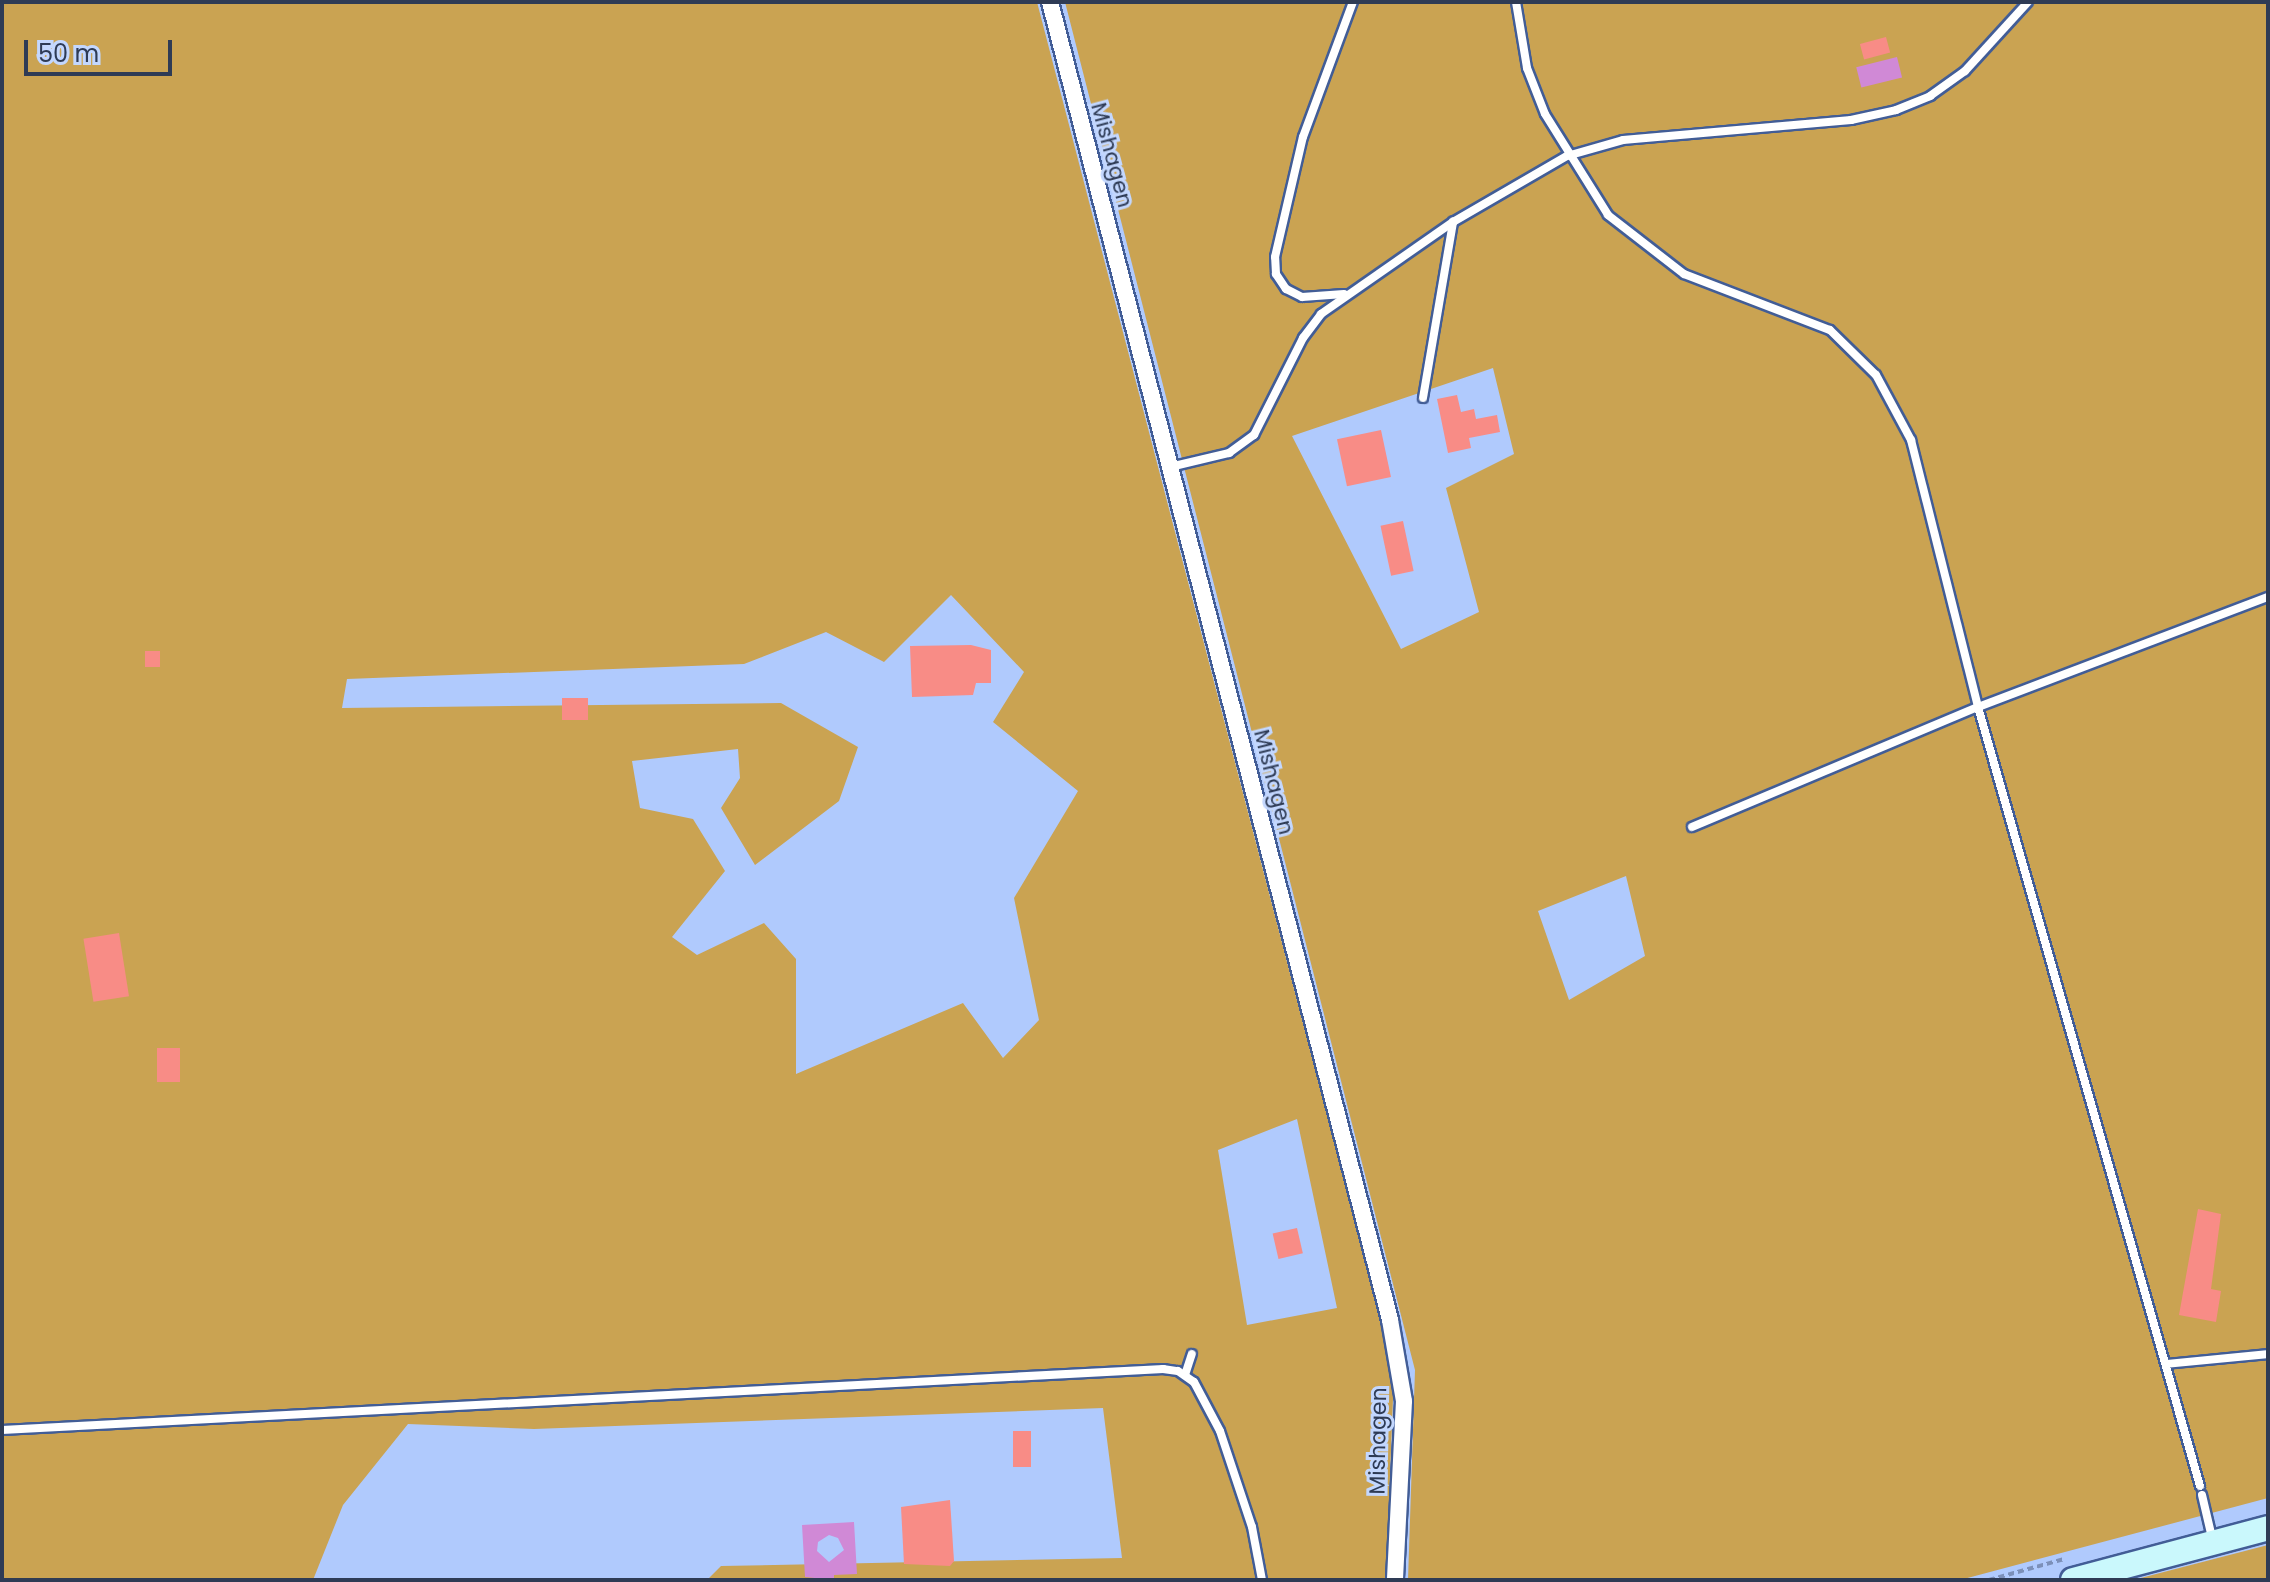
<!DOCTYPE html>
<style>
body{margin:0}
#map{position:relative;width:2270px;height:1582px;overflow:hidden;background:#b0cafd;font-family:Poppins,sans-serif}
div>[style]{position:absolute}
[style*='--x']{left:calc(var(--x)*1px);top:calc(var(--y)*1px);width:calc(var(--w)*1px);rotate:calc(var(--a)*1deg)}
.green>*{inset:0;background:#caa352}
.water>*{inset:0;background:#d089d6;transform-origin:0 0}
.building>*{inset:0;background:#f88c86;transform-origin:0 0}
.path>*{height:4px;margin-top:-2px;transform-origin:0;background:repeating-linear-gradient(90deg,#7c90b9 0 6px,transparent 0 10px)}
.roads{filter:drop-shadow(2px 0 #425d96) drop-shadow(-2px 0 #425d96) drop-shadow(0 2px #425d96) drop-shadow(0 -2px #425d96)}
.lane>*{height:8px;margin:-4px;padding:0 4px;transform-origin:4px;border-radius:4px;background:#fff}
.street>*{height:16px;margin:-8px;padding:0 8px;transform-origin:8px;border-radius:8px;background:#fff}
.secondary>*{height:24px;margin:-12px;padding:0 12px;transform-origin:12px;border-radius:12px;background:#caf8fc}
span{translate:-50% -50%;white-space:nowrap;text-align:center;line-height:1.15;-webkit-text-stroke:6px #c3d7fe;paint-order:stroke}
.street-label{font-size:22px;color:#2e3b55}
.frame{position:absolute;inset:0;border:4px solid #2e3b55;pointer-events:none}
.scale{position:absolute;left:24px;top:40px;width:148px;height:36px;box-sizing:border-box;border:4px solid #2e3b55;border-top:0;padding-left:10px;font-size:24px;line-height:28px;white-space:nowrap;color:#2e3b55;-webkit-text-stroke:6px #c3d7fe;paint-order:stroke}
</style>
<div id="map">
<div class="green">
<i style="clip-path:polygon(evenodd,2px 2px,1037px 2px,1394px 1373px,1386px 1580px,707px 1580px,721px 1566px,1122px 1558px,1103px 1408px,534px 1429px,408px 1424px,343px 1505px,313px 1580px,2px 1580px,2px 2px,951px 595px,1024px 672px,993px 722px,1078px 791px,1014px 898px,1039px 1020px,1003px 1058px,963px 1003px,796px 1074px,796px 959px,764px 923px,697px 955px,672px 937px,725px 871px,693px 819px,640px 808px,632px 761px,738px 749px,740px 778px,721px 808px,755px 865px,839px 801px,858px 747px,781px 703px,342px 708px,347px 679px,744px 664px,826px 632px,884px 662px,951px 595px,2px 2px,1297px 1119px,1337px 1308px,1247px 1325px,1218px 1150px,1297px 1119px)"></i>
<i style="clip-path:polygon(evenodd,1065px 2px,2268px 2px,2268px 1498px,1960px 1580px,1408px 1580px,1415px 1370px,1065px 2px,1493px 368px,1514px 454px,1446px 488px,1479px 612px,1401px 649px,1292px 436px,1493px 368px,1065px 2px,1626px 876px,1645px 956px,1569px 1000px,1538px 911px,1626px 876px)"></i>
<i style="clip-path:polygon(2268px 1545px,2268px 1580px,2133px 1580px)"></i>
</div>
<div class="water">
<i style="left:1897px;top:57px;width:21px;height:42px;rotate:76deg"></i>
<i style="clip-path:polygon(evenodd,854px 1522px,857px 1574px,834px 1575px,834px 1580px,805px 1577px,802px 1525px,854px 1522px,829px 1535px,838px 1538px,844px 1550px,829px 1562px,817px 1551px,818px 1542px,829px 1535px)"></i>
</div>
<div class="building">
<i style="left:1886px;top:37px;width:16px;height:27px;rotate:75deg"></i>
<i style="clip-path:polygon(1457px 395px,1461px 412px,1474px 409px,1476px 419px,1497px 415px,1500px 432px,1469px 438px,1471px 448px,1448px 453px,1437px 399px)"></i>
<i style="left:1381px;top:430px;width:48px;height:45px;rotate:78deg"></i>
<i style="left:1403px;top:521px;width:51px;height:23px;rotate:78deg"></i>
<i style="clip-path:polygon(971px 645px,991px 650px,991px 683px,976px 683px,973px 695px,912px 697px,910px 646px)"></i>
<i style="left:145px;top:651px;width:15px;height:16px"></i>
<i style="left:562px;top:698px;width:26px;height:22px"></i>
<i style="left:119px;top:933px;width:64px;height:36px;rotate:81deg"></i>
<i style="left:157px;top:1048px;width:23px;height:34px"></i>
<i style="clip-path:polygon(2198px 1209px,2221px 1214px,2211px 1289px,2221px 1291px,2216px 1322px,2179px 1315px)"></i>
<i style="left:1297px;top:1228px;width:26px;height:25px;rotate:77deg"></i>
<i style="left:1013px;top:1431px;width:18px;height:36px"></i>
<i style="clip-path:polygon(950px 1500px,954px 1561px,950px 1566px,904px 1564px,901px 1507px)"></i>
</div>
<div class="path">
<i style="--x:1989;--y:1580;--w:78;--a:-15.6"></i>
</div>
<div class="roads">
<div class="lane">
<i style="--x:1516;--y:2;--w:67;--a:80.5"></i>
<i style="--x:1527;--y:68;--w:49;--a:68.6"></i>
<i style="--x:1545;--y:114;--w:119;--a:58"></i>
<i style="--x:1608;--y:215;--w:96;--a:37.8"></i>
<i style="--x:1684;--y:274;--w:156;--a:21"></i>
<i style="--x:1830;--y:330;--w:64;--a:44.4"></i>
<i style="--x:1876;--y:375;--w:74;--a:61.7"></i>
<i style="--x:1911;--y:440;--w:275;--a:75.9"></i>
<i style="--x:1978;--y:707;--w:810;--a:74.09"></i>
<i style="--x:1344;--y:294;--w:42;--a:175.9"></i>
<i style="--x:1302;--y:297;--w:18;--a:-153"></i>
<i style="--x:1286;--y:289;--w:18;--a:-124"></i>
<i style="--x:1276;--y:274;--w:17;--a:-93"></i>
<i style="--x:1275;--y:257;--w:123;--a:-76.9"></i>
<i style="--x:1303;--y:137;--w:144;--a:-69.7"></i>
<i style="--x:1423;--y:398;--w:179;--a:-80.3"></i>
<i style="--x:1453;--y:222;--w:132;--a:-30.1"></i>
<i style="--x:1567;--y:156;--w:58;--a:-15.9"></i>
<i style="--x:1623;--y:140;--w:229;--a:-5"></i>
<i style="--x:1851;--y:120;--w:46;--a:-12.5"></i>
<i style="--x:1896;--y:110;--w:37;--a:-22"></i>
<i style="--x:1930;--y:96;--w:43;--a:-35.5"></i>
<i style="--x:1965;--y:71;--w:93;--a:-47.6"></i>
<i style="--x:1170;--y:467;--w:61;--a:-13.3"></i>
<i style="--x:1229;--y:453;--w:31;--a:-36"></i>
<i style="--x:1254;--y:435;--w:109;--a:-63.2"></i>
<i style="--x:1303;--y:338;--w:30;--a:-53"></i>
<i style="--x:1321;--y:314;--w:161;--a:-34.9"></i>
<i style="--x:1692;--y:827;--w:310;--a:-22.8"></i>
<i style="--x:1978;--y:707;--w:310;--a:-20.8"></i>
<i style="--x:2166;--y:1364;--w:102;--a:-5.6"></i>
<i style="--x:1185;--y:1375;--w:22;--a:-72"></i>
<i style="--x:2;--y:1430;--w:1163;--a:-3.01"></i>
<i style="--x:1163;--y:1369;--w:15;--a:8"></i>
<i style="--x:1178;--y:1371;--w:19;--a:35"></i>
<i style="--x:1194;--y:1382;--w:55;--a:62"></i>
<i style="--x:1220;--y:1431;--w:101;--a:71.6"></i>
<i style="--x:1252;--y:1527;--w:54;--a:79.3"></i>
<i style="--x:2202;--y:1495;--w:48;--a:76.8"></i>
</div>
<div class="street">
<i style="--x:1050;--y:2;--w:1361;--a:75.53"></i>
<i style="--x:1390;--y:1320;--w:82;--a:80.2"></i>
<i style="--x:1404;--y:1401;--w:179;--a:92.9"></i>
</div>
<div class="secondary">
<i style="--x:2073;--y:1580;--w:202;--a:-14.9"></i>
</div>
</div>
<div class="street-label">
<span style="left:1112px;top:155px;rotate:75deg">Mishagen</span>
<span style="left:1274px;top:782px;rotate:76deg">Mishagen</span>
<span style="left:1378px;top:1441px;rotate:-89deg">Mishagen</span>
</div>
<div class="frame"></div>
<div class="scale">50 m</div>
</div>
